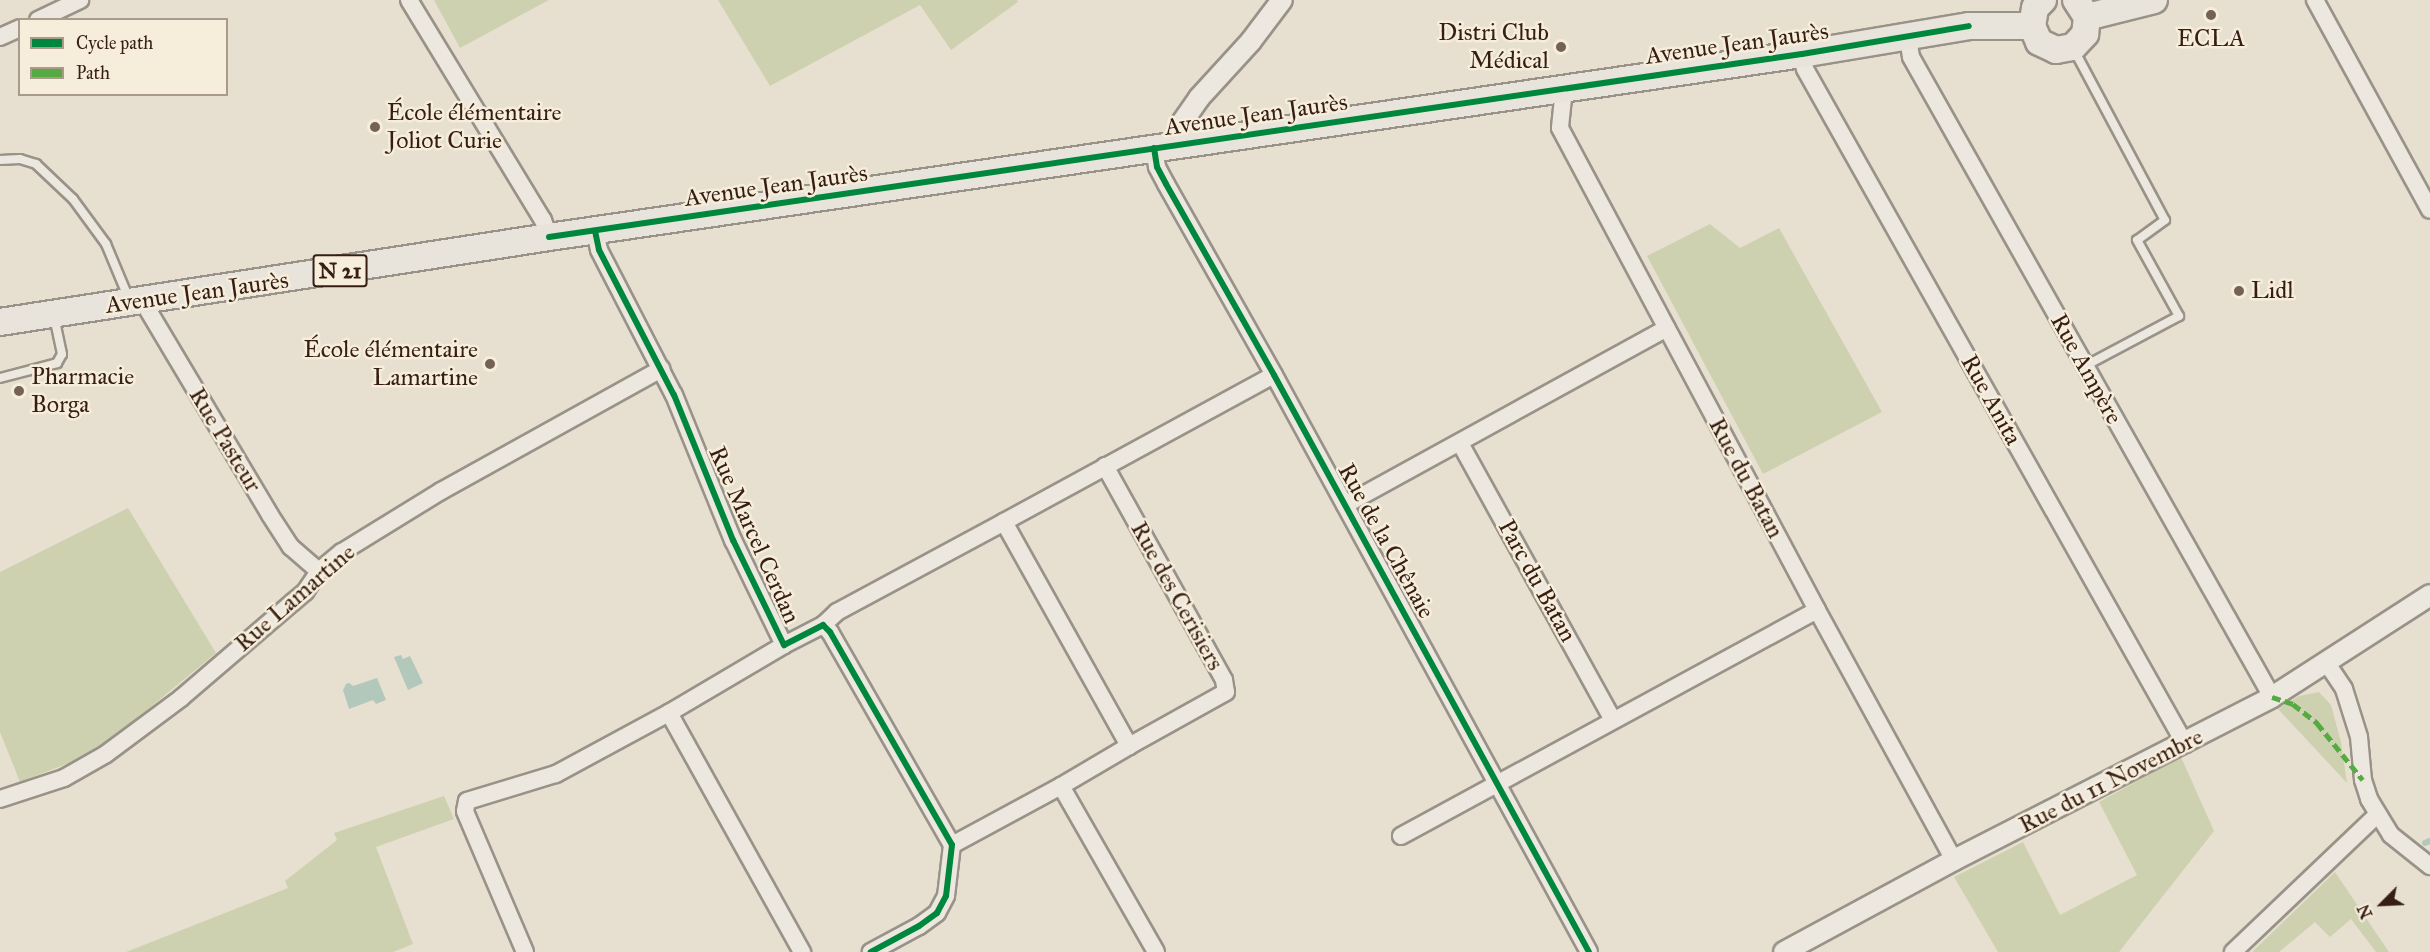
<!DOCTYPE html>
<meta charset="utf-8">
<style>
body{margin:0}
#map{position:relative;width:2430px;height:952px;overflow:hidden;background:#e7e0d0;font-family:"IM FELL Great Primer",serif}
div>[style]{position:absolute}
[style*='--x']{left:calc(var(--x)*1px);top:calc(var(--y)*1px);width:calc(var(--w)*1px);rotate:calc(var(--a)*1deg)}
.green>*{inset:0;background:#ced1b0}
.water>*{inset:0;background:#b2c8bb}
.stream>*{height:6px;margin:-3px;padding:0 3px;transform-origin:3px;border-radius:3px;background:#b2c8bb}
.roads{filter:drop-shadow(2px 0 #999288) drop-shadow(-2px 0 #999288) drop-shadow(0 2px #999288) drop-shadow(0 -2px #999288)}
.service>*{height:8px;margin:-4px;padding:0 4px;transform-origin:4px;border-radius:4px;background:#ece8e0}
.minor>*{height:16px;margin:-8px;padding:0 8px;transform-origin:8px;border-radius:8px;background:#ece8e0}
.tertiary>*{height:20px;margin:-10px;padding:0 10px;transform-origin:10px;border-radius:10px;background:#ece8e0}
.primary>*{height:26px;margin:-13px;padding:0 13px;transform-origin:13px;border-radius:13px;background:#e9e4db}
.quiet>*{height:4.5px;margin-top:-2.25px;transform-origin:0;background:repeating-linear-gradient(90deg,#55aa42 0 9px,transparent 0 13.5px)}
.cycleway>*{height:6px;margin:-3px;padding:0 3px;transform-origin:3px;border-radius:3px;background:#00873e}
.dots>*{width:16px;height:16px;translate:-50% -50%;box-sizing:border-box;border:3px solid #f6edda;border-radius:50%}
span{translate:-50% -50%;white-space:nowrap;text-align:center;line-height:1.15;-webkit-text-stroke:5px #f6edda;paint-order:stroke}
.shield-label span{padding:2px 4px;background:#f6edda;border:2px solid;border-radius:4px;-webkit-text-stroke-width:0}
.shield-label{font-size:22px;color:#361e16;font-weight:700}
.poi-label{font-size:24px;color:#361e16}
.right{translate:-100% -50%;text-align:right}
.left{translate:0 -50%;text-align:left}
.street-label{font-size:24px;color:#361e16}
.legend{position:absolute;left:18px;top:18px;width:210px;height:78px;box-sizing:border-box;background:#f6edda;border:2px solid #a99a8c;margin:0;padding:8px 10px;list-style:none;font-size:18px;color:#361e16}
.legend li{display:flex;align-items:center;gap:12px;height:30px}
.legend b{width:30px;border:2px solid #a99a8c}
.north{position:absolute;left:2352px;top:874px;width:60px;height:60px;-webkit-text-stroke:4px #f6edda;paint-order:stroke;rotate:246deg;font-size:16px;font-weight:700;line-height:24px;text-align:center;color:#361e16}
.north::after{content:'';display:block;margin:auto;width:21px;height:27px;background:#361e16;clip-path:polygon(50% 0,100% 100%,50% 72%,0 100%)}
</style>
<div id="map">
<div class="green">
<i style="clip-path:polygon(434px 0,549px 0,460px 48px)"></i>
<i style="clip-path:polygon(718px 0,1017px 0,1018px 2px,951px 50px,920px 5px,770px 86px)"></i>
<i style="clip-path:polygon(1710px 224px,1740px 248px,1779px 228px,1882px 412px,1763px 474px,1647px 256px)"></i>
<i style="clip-path:polygon(128px 508px,216px 653px,113px 738px,69px 763px,20px 782px,0 732px,0 572px)"></i>
<i style="clip-path:polygon(2319px 692px,2331px 705px,2341px 742px,2347px 783px,2278px 709px,2299px 696px)"></i>
<i style="clip-path:polygon(2181px 757px,2214px 831px,2119px 952px,1998px 952px,1954px 877px,2023px 842px,2060px 915px,2137px 875px,2099px 802px)"></i>
<i style="clip-path:polygon(444px 796px,454px 819px,376px 847px,413px 944px,393px 952px,126px 952px,288px 888px,285px 881px,337px 840px,334px 833px)"></i>
<i style="clip-path:polygon(2335px 872px,2389px 952px,2376px 952px,2351px 919px,2330px 937px,2315px 922px,2279px 952px,2252px 952px)"></i>
</div>
<div class="water">
<i style="clip-path:polygon(401px 655px,403px 659px,410px 656px,423px 683px,408px 690px,394px 657px)"></i>
<i style="clip-path:polygon(377px 678px,386px 700px,376px 704px,373px 700px,349px 709px,343px 690px,346px 684px,349px 683px,353px 686px)"></i>
</div>
<div class="stream">
<i style="--x:2425;--y:843;--w:5;--a:-22"></i>
</div>
<div class="roads">
<div class="service">
<i style="--x:2073;--y:48;--w:195;--a:61.9"></i>
<i style="--x:2165;--y:220;--w:34;--a:144"></i>
<i style="--x:2137;--y:240;--w:87;--a:61.1"></i>
<i style="--x:2179;--y:316;--w:106;--a:152"></i>
<i style="--x:0;--y:160;--w:20;--a:-3"></i>
<i style="--x:20;--y:159;--w:17;--a:17"></i>
<i style="--x:36;--y:164;--w:51;--a:43.4"></i>
<i style="--x:73;--y:199;--w:56;--a:53.7"></i>
<i style="--x:106;--y:244;--w:60;--a:67.3"></i>
<i style="--x:0;--y:378;--w:59;--a:-14.7"></i>
<i style="--x:57;--y:363;--w:10;--a:-61"></i>
<i style="--x:62;--y:354;--w:38;--a:-102"></i>
</div>
<div class="minor">
<i style="--x:409;--y:0;--w:258;--a:58.7"></i>
<i style="--x:543;--y:220;--w:18;--a:71"></i>
<i style="--x:2315;--y:0;--w:239;--a:61.3"></i>
<i style="--x:38;--y:20;--w:47;--a:-25.5"></i>
<i style="--x:0;--y:37;--w:22;--a:-24"></i>
<i style="--x:1908;--y:38;--w:19;--a:81"></i>
<i style="--x:1911;--y:57;--w:735;--a:60.57"></i>
<i style="--x:1802;--y:54;--w:15;--a:79"></i>
<i style="--x:1805;--y:69;--w:775;--a:60.62"></i>
<i style="--x:1564;--y:89;--w:39;--a:96"></i>
<i style="--x:1560;--y:128;--w:546;--a:61.93"></i>
<i style="--x:1817;--y:610;--w:285;--a:61.3"></i>
<i style="--x:1154;--y:148;--w:19;--a:81"></i>
<i style="--x:1157;--y:167;--w:19;--a:62"></i>
<i style="--x:1166;--y:184;--w:219;--a:60.5"></i>
<i style="--x:1274;--y:375;--w:657;--a:61.37"></i>
<i style="--x:595;--y:231;--w:19;--a:78"></i>
<i style="--x:599;--y:250;--w:163;--a:62.7"></i>
<i style="--x:674;--y:395;--w:157;--a:67.9"></i>
<i style="--x:733;--y:540;--w:117;--a:64.1"></i>
<i style="--x:784;--y:645;--w:44;--a:-27.1"></i>
<i style="--x:823;--y:625;--w:10;--a:45"></i>
<i style="--x:830;--y:632;--w:245;--a:60.2"></i>
<i style="--x:952;--y:845;--w:51;--a:96.7"></i>
<i style="--x:946;--y:896;--w:19;--a:118"></i>
<i style="--x:937;--y:913;--w:22;--a:144"></i>
<i style="--x:919;--y:926;--w:55;--a:151.6"></i>
<i style="--x:142;--y:300;--w:250;--a:59.2"></i>
<i style="--x:270;--y:515;--w:38;--a:57"></i>
<i style="--x:291;--y:547;--w:37;--a:41"></i>
<i style="--x:1460;--y:443;--w:316;--a:61.1"></i>
<i style="--x:1105;--y:466;--w:245;--a:60.9"></i>
<i style="--x:1224;--y:680;--w:12;--a:81"></i>
<i style="--x:1226;--y:692;--w:111;--a:150.9"></i>
<i style="--x:1345;--y:505;--w:367;--a:-28.8"></i>
<i style="--x:1004;--y:522;--w:307;--a:-28.6"></i>
<i style="--x:823;--y:625;--w:19;--a:-43"></i>
<i style="--x:837;--y:612;--w:190;--a:-28.3"></i>
<i style="--x:1004;--y:522;--w:257;--a:60.8"></i>
<i style="--x:1129;--y:746;--w:79;--a:149.5"></i>
<i style="--x:1061;--y:786;--w:191;--a:60.2"></i>
<i style="--x:784;--y:645;--w:134;--a:149.4"></i>
<i style="--x:669;--y:713;--w:274;--a:60.9"></i>
<i style="--x:2326;--y:662;--w:32;--a:56"></i>
<i style="--x:2344;--y:689;--w:50;--a:72.6"></i>
<i style="--x:2359;--y:737;--w:43;--a:84.7"></i>
<i style="--x:2363;--y:780;--w:20;--a:72"></i>
<i style="--x:2369;--y:799;--w:42;--a:58.6"></i>
<i style="--x:2391;--y:835;--w:50;--a:38.5"></i>
<i style="--x:0;--y:799;--w:67;--a:-18.2"></i>
<i style="--x:64;--y:778;--w:48;--a:-29.7"></i>
<i style="--x:106;--y:754;--w:94;--a:-36.7"></i>
<i style="--x:181;--y:698;--w:148;--a:-40.6"></i>
<i style="--x:293;--y:602;--w:16;--a:-40"></i>
<i style="--x:305;--y:592;--w:25;--a:-56"></i>
<i style="--x:319;--y:571;--w:30;--a:-40"></i>
<i style="--x:342;--y:552;--w:116;--a:-31.6"></i>
<i style="--x:441;--y:491;--w:252;--a:-29"></i>
<i style="--x:1401;--y:836;--w:473;--a:-28.5"></i>
<i style="--x:952;--y:845;--w:124;--a:-28.4"></i>
<i style="--x:525;--y:952;--w:153;--a:-113.1"></i>
<i style="--x:465;--y:811;--w:10;--a:-79"></i>
<i style="--x:467;--y:801;--w:93;--a:-16.9"></i>
<i style="--x:556;--y:774;--w:128;--a:-28.4"></i>
<i style="--x:2233;--y:952;--w:199;--a:-43.6"></i>
</div>
<div class="tertiary">
<i style="--x:1181;--y:144;--w:20;--a:-90"></i>
<i style="--x:1181;--y:124;--w:32;--a:-55"></i>
<i style="--x:1199;--y:98;--w:77;--a:-47.6"></i>
<i style="--x:1251;--y:41;--w:51;--a:-52.9"></i>
<i style="--x:1784;--y:952;--w:193;--a:-28.4"></i>
<i style="--x:1954;--y:860;--w:357;--a:-27.1"></i>
<i style="--x:2272;--y:697;--w:188;--a:-32.8"></i>
</div>
<div class="primary">
<i style="--x:2043;--y:0;--w:11;--a:135"></i>
<i style="--x:2035;--y:8;--w:18;--a:99"></i>
<i style="--x:2032;--y:26;--w:17;--a:66"></i>
<i style="--x:2039;--y:42;--w:19;--a:25"></i>
<i style="--x:2056;--y:50;--w:17;--a:-10"></i>
<i style="--x:2073;--y:47;--w:18;--a:-47"></i>
<i style="--x:2085;--y:34;--w:17;--a:-83"></i>
<i style="--x:2087;--y:17;--w:20;--a:-123"></i>
<i style="--x:2087;--y:17;--w:69;--a:-14.2"></i>
<i style="--x:0;--y:322;--w:556;--a:-8.8"></i>
<i style="--x:549;--y:237;--w:1266;--a:-8.31"></i>
<i style="--x:1802;--y:54;--w:169;--a:-9.5"></i>
<i style="--x:1969;--y:26;--w:63;--a:0"></i>
</div>
</div>
<div class="quiet">
<i style="--x:2272;--y:697;--w:22;--a:18"></i>
<i style="--x:2293;--y:704;--w:31;--a:38"></i>
<i style="--x:2317;--y:723;--w:73;--a:51.1"></i>
</div>
<div class="cycleway">
<i style="--x:1154;--y:148;--w:19;--a:81"></i>
<i style="--x:1157;--y:167;--w:19;--a:62"></i>
<i style="--x:1166;--y:184;--w:219;--a:60.5"></i>
<i style="--x:1274;--y:375;--w:657;--a:61.37"></i>
<i style="--x:595;--y:231;--w:19;--a:78"></i>
<i style="--x:599;--y:250;--w:163;--a:62.7"></i>
<i style="--x:674;--y:395;--w:157;--a:67.9"></i>
<i style="--x:733;--y:540;--w:117;--a:64.1"></i>
<i style="--x:784;--y:645;--w:44;--a:-27.1"></i>
<i style="--x:823;--y:625;--w:10;--a:45"></i>
<i style="--x:830;--y:632;--w:245;--a:60.2"></i>
<i style="--x:952;--y:845;--w:51;--a:96.7"></i>
<i style="--x:946;--y:896;--w:19;--a:118"></i>
<i style="--x:937;--y:913;--w:22;--a:144"></i>
<i style="--x:919;--y:926;--w:55;--a:151.6"></i>
<i style="--x:549;--y:237;--w:1266;--a:-8.31"></i>
<i style="--x:1802;--y:54;--w:169;--a:-9.5"></i>
</div>
<div class="dots">
<i style="left:2211px;top:15px;background:#746257"></i>
<i style="left:1561px;top:47px;background:#746257"></i>
<i style="left:375px;top:127px;background:#746257"></i>
<i style="left:2239px;top:291px;background:#746257"></i>
<i style="left:490px;top:364px;background:#746257"></i>
<i style="left:19px;top:391px;background:#746257"></i>
</div>
<div class="shield-label">
<span style="left:340px;top:271px">N 21</span>
</div>
<div class="poi-label">
<span class="right" style="left:1549px;top:47px">Distri Club<br>Médical</span>
<span style="left:2211px;top:39px">ECLA</span>
<span class="left" style="left:387px;top:127px">École élémentaire<br>Joliot Curie</span>
<span class="left" style="left:2251px;top:291px">Lidl</span>
<span class="right" style="left:478px;top:364px">École élémentaire<br>Lamartine</span>
<span class="left" style="left:31px;top:391px">Pharmacie<br>Borga</span>
</div>
<div class="street-label">
<span style="left:1737px;top:44px;rotate:-8deg">Avenue Jean Jaurès</span>
<span style="left:1256px;top:115px;rotate:-8deg">Avenue Jean Jaurès</span>
<span style="left:776px;top:186px;rotate:-8deg">Avenue Jean Jaurès</span>
<span style="left:197px;top:293px;rotate:-8deg">Avenue Jean Jaurès</span>
<span style="left:2086px;top:369px;rotate:61deg">Rue Ampère</span>
<span style="left:1991px;top:400px;rotate:61deg">Rue Anita</span>
<span style="left:225px;top:440px;rotate:59deg">Rue Pasteur</span>
<span style="left:1746px;top:478px;rotate:62deg">Rue du Batan</span>
<span style="left:754px;top:535px;rotate:66deg">Rue Marcel Cerdan</span>
<span style="left:1386px;top:541px;rotate:61deg">Rue de la Chênaie</span>
<span style="left:1537px;top:581px;rotate:61deg">Parc du Batan</span>
<span style="left:1177px;top:596px;rotate:61deg">Rue des Cerisiers</span>
<span style="left:295px;top:598px;rotate:-41deg">Rue Lamartine</span>
<span style="left:2111px;top:781px;rotate:-27deg">Rue du 11 Novembre</span>
</div>
<ul class="legend">
<li><b style="height:8px;background:#00873e"></b>Cycle path</li>
<li><b style="height:8px;background:#55aa42"></b>Path</li>
</ul>
<div class="north">N</div>
</div>
